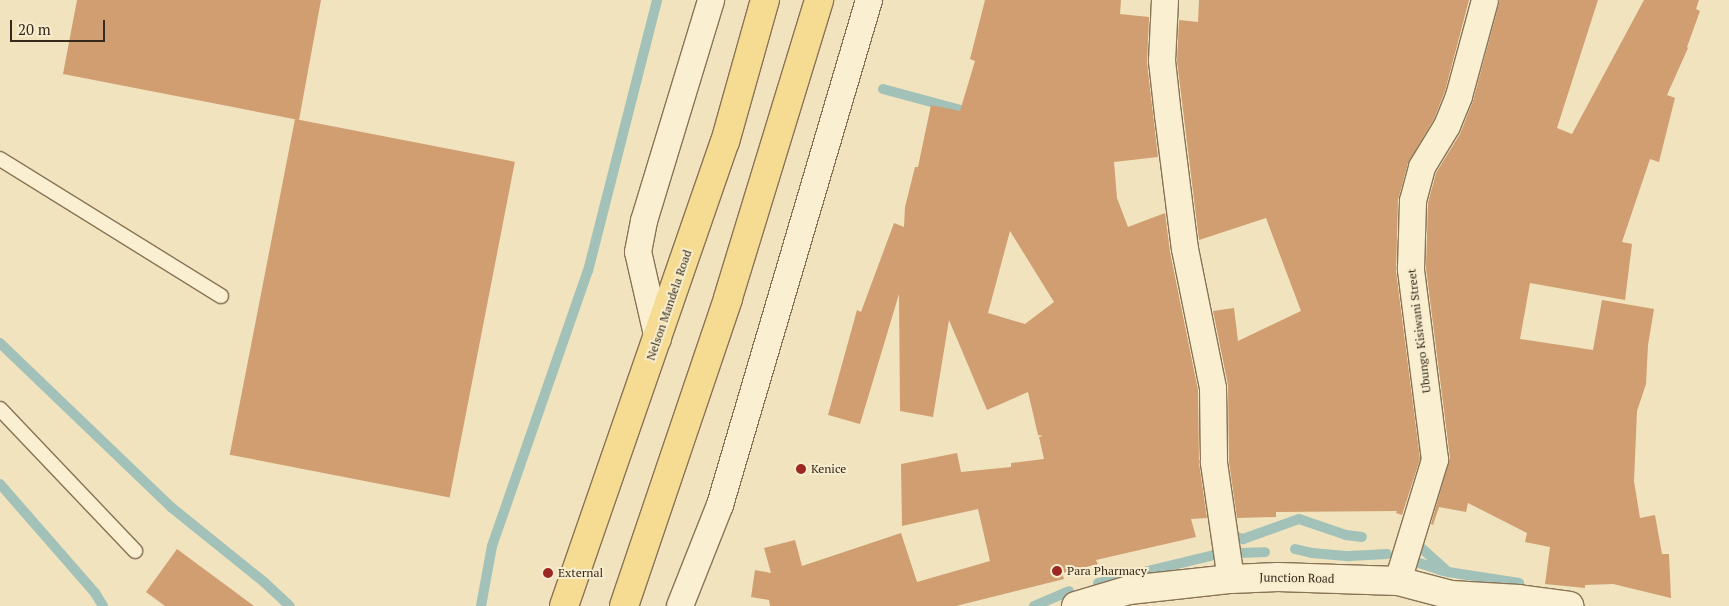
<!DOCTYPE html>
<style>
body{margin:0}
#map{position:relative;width:1729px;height:606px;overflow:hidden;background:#f0e3be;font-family:"PT Serif",serif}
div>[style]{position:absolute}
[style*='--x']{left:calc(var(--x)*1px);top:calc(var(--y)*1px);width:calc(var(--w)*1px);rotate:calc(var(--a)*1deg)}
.stream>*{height:10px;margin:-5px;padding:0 5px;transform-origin:5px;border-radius:5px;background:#a1c1b9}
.building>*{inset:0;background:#d09e71;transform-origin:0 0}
.roads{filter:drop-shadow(1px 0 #897356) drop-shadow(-1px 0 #897356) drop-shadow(0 1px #897356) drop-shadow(0 -1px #897356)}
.lane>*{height:14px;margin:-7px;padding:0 7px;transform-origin:7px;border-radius:7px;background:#faf0d1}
.street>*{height:26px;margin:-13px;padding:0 13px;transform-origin:13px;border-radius:13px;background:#faf0d1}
.secondary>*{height:28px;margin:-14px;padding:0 14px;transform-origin:14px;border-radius:14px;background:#faf0d1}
.primary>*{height:28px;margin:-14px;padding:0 14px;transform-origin:14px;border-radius:14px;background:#f6dc93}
.dots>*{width:14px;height:14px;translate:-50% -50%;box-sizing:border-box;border:2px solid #f7edce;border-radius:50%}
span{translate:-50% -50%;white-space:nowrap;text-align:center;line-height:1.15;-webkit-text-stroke:4px #f7edce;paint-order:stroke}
.street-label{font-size:12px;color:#372a1b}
.poi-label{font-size:12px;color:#372a1b}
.left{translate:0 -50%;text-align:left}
.scale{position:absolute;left:10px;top:20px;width:95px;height:22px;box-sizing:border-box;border:2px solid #372a1b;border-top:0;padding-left:6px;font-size:15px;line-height:18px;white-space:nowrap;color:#372a1b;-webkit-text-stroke:4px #f7edce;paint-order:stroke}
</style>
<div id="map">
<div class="stream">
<i style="--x:883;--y:89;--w:92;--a:15.1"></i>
<i style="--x:0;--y:343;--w:237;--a:43.8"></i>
<i style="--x:171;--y:507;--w:119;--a:38.9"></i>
<i style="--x:264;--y:582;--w:35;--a:43"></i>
<i style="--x:0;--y:484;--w:145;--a:48.9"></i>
<i style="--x:95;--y:593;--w:15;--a:58"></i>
<i style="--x:1228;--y:535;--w:16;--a:15"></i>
<i style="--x:1243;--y:539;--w:59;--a:-19.7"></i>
<i style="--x:1299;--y:519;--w:50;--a:18.8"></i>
<i style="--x:1346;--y:535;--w:16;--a:7"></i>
<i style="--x:1418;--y:545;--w:40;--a:42"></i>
<i style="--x:1448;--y:572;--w:72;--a:8.8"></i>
<i style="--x:1295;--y:549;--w:17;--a:13"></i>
<i style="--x:1312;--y:553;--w:37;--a:5"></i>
<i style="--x:1349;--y:556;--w:38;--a:-3"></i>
<i style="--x:1240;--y:553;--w:25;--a:-2"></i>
<i style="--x:1410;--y:560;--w:36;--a:18"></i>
<i style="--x:1098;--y:583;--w:120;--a:-13.5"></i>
<i style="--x:481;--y:606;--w:61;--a:-79.6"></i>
<i style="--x:492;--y:546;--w:291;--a:-70.8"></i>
<i style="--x:588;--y:271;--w:280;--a:-75.7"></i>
<i style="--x:1034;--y:606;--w:38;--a:-23"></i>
</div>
<div class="building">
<i style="clip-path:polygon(77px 0,321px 0,299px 120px,63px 74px)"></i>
<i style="clip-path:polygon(evenodd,985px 0,1121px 0,1120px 14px,1149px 17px,1147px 63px,1158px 157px,1114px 162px,1117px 198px,1128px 227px,1165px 213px,1170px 252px,1198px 390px,1199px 463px,1207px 518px,1191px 519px,1196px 537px,1096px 560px,1098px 564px,1062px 573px,1064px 579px,956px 606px,770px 606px,769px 600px,751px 597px,755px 570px,771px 573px,764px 548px,795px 540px,802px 566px,901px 533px,917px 582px,990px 561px,978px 509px,902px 526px,901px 464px,957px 453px,961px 472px,1011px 467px,1011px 463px,1044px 459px,1039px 437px,1043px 436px,1038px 435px,1028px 392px,987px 410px,949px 320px,933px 417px,900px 411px,899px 294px,860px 424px,828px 415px,857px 310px,861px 312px,894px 223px,904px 227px,905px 207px,915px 167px,918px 167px,931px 105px,960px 111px,975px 61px,970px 59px,985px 0,1010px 231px,1054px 302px,1025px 324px,988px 313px,1010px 231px)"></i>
<i style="clip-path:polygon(1199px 0,1469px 0,1445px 91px,1434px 119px,1408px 163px,1398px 200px,1396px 271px,1420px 459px,1402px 515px,1396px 513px,1397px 511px,1276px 512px,1276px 517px,1237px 518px,1229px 462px,1228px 385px,1213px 311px,1234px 308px,1238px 341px,1301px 311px,1266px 218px,1199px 240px,1177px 61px,1179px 20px,1198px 22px)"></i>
<i style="clip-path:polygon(1500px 0,1598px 0,1557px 128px,1572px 134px,1644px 0,1699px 0,1696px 9px,1700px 11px,1687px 47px,1688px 48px,1667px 95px,1675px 98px,1659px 162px,1650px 159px,1622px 242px,1632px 244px,1625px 300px,1530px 283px,1520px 339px,1593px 350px,1602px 300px,1654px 309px,1648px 345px,1646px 384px,1637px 411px,1634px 481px,1640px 518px,1655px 515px,1662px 554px,1669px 554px,1671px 598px,1613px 584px,1585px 585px,1585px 588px,1545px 584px,1550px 547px,1525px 542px,1527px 533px,1468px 503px,1466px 512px,1439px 507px,1433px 525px,1431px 524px,1450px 458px,1426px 268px,1428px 203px,1436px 173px,1460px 134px,1473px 101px)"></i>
<i style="left:295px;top:119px;width:224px;height:342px;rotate:11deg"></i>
<i style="clip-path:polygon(177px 549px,254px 606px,165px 606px,146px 592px)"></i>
</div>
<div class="roads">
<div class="lane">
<i style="--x:0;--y:159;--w:260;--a:31.8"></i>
<i style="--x:0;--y:409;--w:196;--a:46.4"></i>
</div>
<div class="street">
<i style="--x:1165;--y:0;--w:61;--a:92.8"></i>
<i style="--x:1162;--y:61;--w:54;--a:83.7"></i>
<i style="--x:1168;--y:115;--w:135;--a:82.8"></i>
<i style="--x:1185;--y:249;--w:142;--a:78.6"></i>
<i style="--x:1213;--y:388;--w:75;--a:89.2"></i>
<i style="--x:1214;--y:463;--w:117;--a:81.7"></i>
<i style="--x:658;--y:339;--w:89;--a:-102.9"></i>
<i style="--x:638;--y:252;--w:32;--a:-79"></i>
<i style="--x:644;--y:221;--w:231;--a:-73.1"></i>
<i style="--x:1398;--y:581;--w:127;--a:-73"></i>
<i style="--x:1435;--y:460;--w:193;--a:-97.2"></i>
<i style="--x:1411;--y:269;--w:68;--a:-88.3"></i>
<i style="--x:1413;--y:201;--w:35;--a:-75"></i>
<i style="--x:1422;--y:167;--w:48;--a:-58.6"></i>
<i style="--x:1447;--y:126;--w:32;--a:-68"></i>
<i style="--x:1459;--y:96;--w:99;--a:-74.8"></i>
<i style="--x:680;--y:606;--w:109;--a:-68.4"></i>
<i style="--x:720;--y:505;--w:527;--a:-73.56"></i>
</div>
<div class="secondary">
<i style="--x:1076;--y:606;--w:55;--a:-16.8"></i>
<i style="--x:1129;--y:590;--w:103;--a:-6.2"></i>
<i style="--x:1231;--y:579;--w:47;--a:-2.4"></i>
<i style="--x:1278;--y:577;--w:120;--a:1.9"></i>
<i style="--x:1398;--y:581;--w:55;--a:14.8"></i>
<i style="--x:1451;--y:595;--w:68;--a:3.4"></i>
<i style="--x:1519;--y:599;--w:51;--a:7.8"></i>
</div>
<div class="primary">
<i style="--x:564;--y:606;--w:491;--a:-70.9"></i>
<i style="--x:725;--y:142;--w:148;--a:-74.3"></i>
<i style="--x:624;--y:606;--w:325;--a:-71.3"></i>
<i style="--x:728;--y:298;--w:312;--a:-73"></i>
</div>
</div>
<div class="dots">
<i style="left:801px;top:469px;background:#9b2823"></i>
<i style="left:1057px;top:571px;background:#9b2823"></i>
<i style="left:548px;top:573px;background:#9b2823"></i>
</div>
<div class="street-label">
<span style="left:669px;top:305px;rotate:-71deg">Nelson Mandela Road</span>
<span style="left:1419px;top:331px;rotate:-97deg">Ubungo Kisiwani Street</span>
<span style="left:1297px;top:578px;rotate:1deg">Junction Road</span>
</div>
<div class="poi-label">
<span class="left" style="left:811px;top:469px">Kenice</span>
<span class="left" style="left:1067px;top:571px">Para Pharmacy</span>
<span class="left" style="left:558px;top:573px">External</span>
</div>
<div class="scale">20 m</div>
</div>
